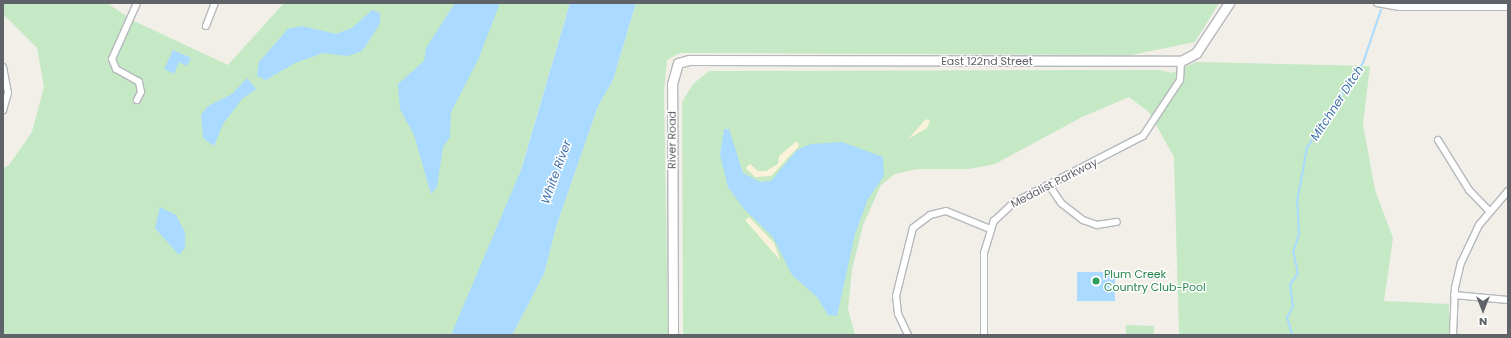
<!DOCTYPE html>
<style>
body{margin:0}
#map{position:relative;width:1511px;height:338px;overflow:hidden;background:#f1efe8;font-family:Poppins,sans-serif}
div>[style]{position:absolute}
[style*='--x']{left:calc(var(--x)*1px);top:calc(var(--y)*1px);width:calc(var(--w)*1px);rotate:calc(var(--a)*1deg)}
.green>*{inset:0;background:#c5e8c5;transform-origin:0 0}
.sand>*{inset:0;background:#fbf3d9}
.water>*{inset:0;background:#aadaff;transform-origin:0 0}
.stream>*{height:1.5px;margin:-0.75px;padding:0 0.75px;transform-origin:0.75px;border-radius:0.75px;background:#aadaff}
.roads{filter:drop-shadow(1px 0 #b5b8bc) drop-shadow(-1px 0 #b5b8bc) drop-shadow(0 1px #b5b8bc) drop-shadow(0 -1px #b5b8bc)}
.street>*{height:6px;margin:-3px;padding:0 3px;transform-origin:3px;border-radius:3px;background:#fff}
.secondary>*{height:9px;margin:-4.5px;padding:0 4.5px;transform-origin:4.5px;border-radius:4.5px;background:#fff}
.dots>*{width:11px;height:11px;translate:-50% -50%;box-sizing:border-box;border:2px solid #fff;border-radius:50%}
span{translate:-50% -50%;white-space:nowrap;text-align:center;line-height:1.15;-webkit-text-stroke:3px #fff;paint-order:stroke}
.street-label{font-size:11px;color:#5f6368}
.leisure-label{font-size:11px;color:#27864d}
.left{translate:0 -50%;text-align:left}
.water-label{font-size:12px;color:#4174aa;font-style:italic}
.frame{position:absolute;inset:0;border:4px solid #5f6368;pointer-events:none}
.north{position:absolute;left:1463px;top:290px;width:40px;height:40px;-webkit-text-stroke:3px #fff;paint-order:stroke;rotate:180deg;font-size:11px;font-weight:700;line-height:16px;text-align:center;color:#5f6368}
.north::after{content:'';display:block;margin:auto;width:14px;height:18px;background:#5f6368;clip-path:polygon(50% 0,100% 100%,50% 72%,0 100%)}
</style>
<div id="map">
<div class="green">
<i style="clip-path:polygon(3px 3px,107px 3px,134px 21px,228px 65px,284px 3px,570px 3px,518px 179px,473px 294px,451px 335px,3px 335px,3px 168px,9px 165px,32px 132px,44px 87px,37px 48px,3px 14px)"></i>
<i style="clip-path:polygon(636px 3px,1219px 3px,1195px 42px,1131px 55px,680px 53px,667px 60px,664px 91px,668px 335px,512px 335px,544px 274px,556px 227px,598px 106px,613px 80px)"></i>
<i style="clip-path:polygon(1196px 62px,1370px 66px,1363px 124px,1375px 190px,1393px 238px,1384px 301px,1449px 304px,1449px 335px,1179px 335px,1174px 157px,1149px 112px,1129px 97px,1082px 117px,995px 164px,969px 169px,917px 169px,895px 174px,881px 185px,863px 225px,852px 270px,848px 309px,855px 335px,683px 335px,682px 102px,693px 84px,709px 71px,1159px 70px,1172px 73px)"></i>
<i style="left:1126px;top:325px;width:28px;height:10px;rotate:2deg"></i>
</div>
<div class="sand">
<i style="clip-path:polygon(926px 119px,930px 121px,927px 128px,908px 139px)"></i>
<i style="clip-path:polygon(797px 141px,799px 146px,771px 176px,755px 177px,746px 168px,750px 164px,758px 171px,766px 171px,778px 164px,779px 156px)"></i>
<i style="clip-path:polygon(749px 217px,774px 243px,780px 260px,745px 220px)"></i>
</div>
<div class="water">
<i style="clip-path:polygon(455px 3px,500px 3px,478px 60px,451px 112px,450px 137px,443px 147px,437px 187px,431px 194px,414px 135px,400px 109px,398px 84px,424px 61px,426px 48px)"></i>
<i style="clip-path:polygon(570px 3px,636px 3px,613px 80px,598px 106px,556px 227px,544px 274px,512px 335px,451px 335px,521px 170px)"></i>
<i style="clip-path:polygon(372px 10px,380px 13px,380px 24px,362px 51px,348px 56px,323px 53px,295px 63px,266px 80px,257px 76px,259px 62px,288px 29px,302px 26px,336px 34px,352px 28px)"></i>
<i style="clip-path:polygon(173px 50px,191px 58px,187px 66px,179px 62px,174px 74px,164px 69px)"></i>
<i style="clip-path:polygon(247px 78px,256px 89px,242px 99px,223px 124px,214px 146px,203px 138px,201px 115px,208px 106px,232px 94px)"></i>
<i style="clip-path:polygon(724px 129px,729px 129px,743px 173px,760px 182px,771px 181px,797px 150px,811px 144px,842px 142px,883px 157px,884px 176px,868px 199px,855px 234px,837px 316px,828px 315px,817px 297px,792px 275px,773px 237px,744px 209px,728px 187px,720px 155px)"></i>
<i style="clip-path:polygon(160px 207px,176px 215px,185px 232px,185px 248px,179px 255px,155px 228px)"></i>
<i style="left:1077px;top:272px;width:38px;height:29px"></i>
</div>
<div class="stream">
<i style="--x:1292;--y:335;--w:18;--a:-106"></i>
<i style="--x:1287;--y:318;--w:13;--a:-63"></i>
<i style="--x:1293;--y:306;--w:21;--a:-98"></i>
<i style="--x:1290;--y:285;--w:14;--a:-56"></i>
<i style="--x:1298;--y:273;--w:22;--a:-103"></i>
<i style="--x:1293;--y:252;--w:18;--a:-71"></i>
<i style="--x:1299;--y:235;--w:33;--a:-93"></i>
<i style="--x:1297;--y:202;--w:55;--a:-79.5"></i>
<i style="--x:1307;--y:148;--w:102;--a:-56.6"></i>
<i style="--x:1363;--y:63;--w:56;--a:-71.2"></i>
</div>
<div class="roads">
<div class="street">
<i style="--x:137;--y:3;--w:61;--a:114.1"></i>
<i style="--x:112;--y:59;--w:11;--a:68"></i>
<i style="--x:116;--y:69;--w:26;--a:29"></i>
<i style="--x:139;--y:82;--w:10;--a:79"></i>
<i style="--x:141;--y:92;--w:9;--a:117"></i>
<i style="--x:1377;--y:3;--w:23;--a:10"></i>
<i style="--x:1400;--y:7;--w:108;--a:0"></i>
<i style="--x:206;--y:26;--w:25;--a:-69"></i>
<i style="--x:3;--y:67;--w:26;--a:79"></i>
<i style="--x:8;--y:93;--w:18;--a:106"></i>
<i style="--x:1438;--y:140;--w:59;--a:58.2"></i>
<i style="--x:1469;--y:190;--w:29;--a:46"></i>
<i style="--x:1049;--y:185;--w:22;--a:56"></i>
<i style="--x:1061;--y:203;--w:28;--a:38"></i>
<i style="--x:1083;--y:220;--w:15;--a:20"></i>
<i style="--x:1097;--y:225;--w:20;--a:-9"></i>
<i style="--x:1454;--y:295;--w:54;--a:5.3"></i>
<i style="--x:908;--y:335;--w:23;--a:-115"></i>
<i style="--x:898;--y:314;--w:18;--a:-96"></i>
<i style="--x:896;--y:296;--w:70;--a:-76"></i>
<i style="--x:913;--y:228;--w:21;--a:-37"></i>
<i style="--x:930;--y:215;--w:16;--a:-14"></i>
<i style="--x:946;--y:211;--w:48;--a:22.2"></i>
<i style="--x:984;--y:335;--w:82;--a:-90"></i>
<i style="--x:984;--y:253;--w:34;--a:-73"></i>
<i style="--x:994;--y:221;--w:26;--a:-43"></i>
<i style="--x:1013;--y:203;--w:146;--a:-27.3"></i>
<i style="--x:1143;--y:136;--w:67;--a:-56.5"></i>
<i style="--x:1180;--y:80;--w:19;--a:-87"></i>
<i style="--x:1453;--y:335;--w:47;--a:-87.6"></i>
<i style="--x:1455;--y:288;--w:26;--a:-77"></i>
<i style="--x:1461;--y:263;--w:42;--a:-64.7"></i>
<i style="--x:1479;--y:225;--w:45;--a:-49.5"></i>
</div>
<div class="secondary">
<i style="--x:673;--y:335;--w:251;--a:-90.2"></i>
<i style="--x:672;--y:84;--w:22;--a:-74"></i>
<i style="--x:678;--y:63;--w:11;--a:-15"></i>
<i style="--x:689;--y:60;--w:492;--a:0.1"></i>
<i style="--x:1181;--y:61;--w:17;--a:-28"></i>
<i style="--x:1196;--y:53;--w:60;--a:-56.6"></i>
</div>
</div>
<div class="dots">
<i style="left:1096px;top:281px;background:#2e9e5b"></i>
</div>
<div class="street-label">
<span style="left:987px;top:61px">East 122nd Street</span>
<span style="left:672px;top:140px;rotate:-90deg">River Road</span>
<span style="left:1054px;top:183px;rotate:-27deg">Medalist Parkway</span>
</div>
<div class="leisure-label">
<span class="left" style="left:1104px;top:281px">Plum Creek<br>Country Club-Pool</span>
</div>
<div class="water-label">
<span style="left:1337px;top:103px;rotate:-57deg">Mitchner Ditch</span>
<span style="left:556px;top:172px;rotate:-70deg">White River</span>
</div>
<div class="frame"></div>
<div class="north">N</div>
</div>
